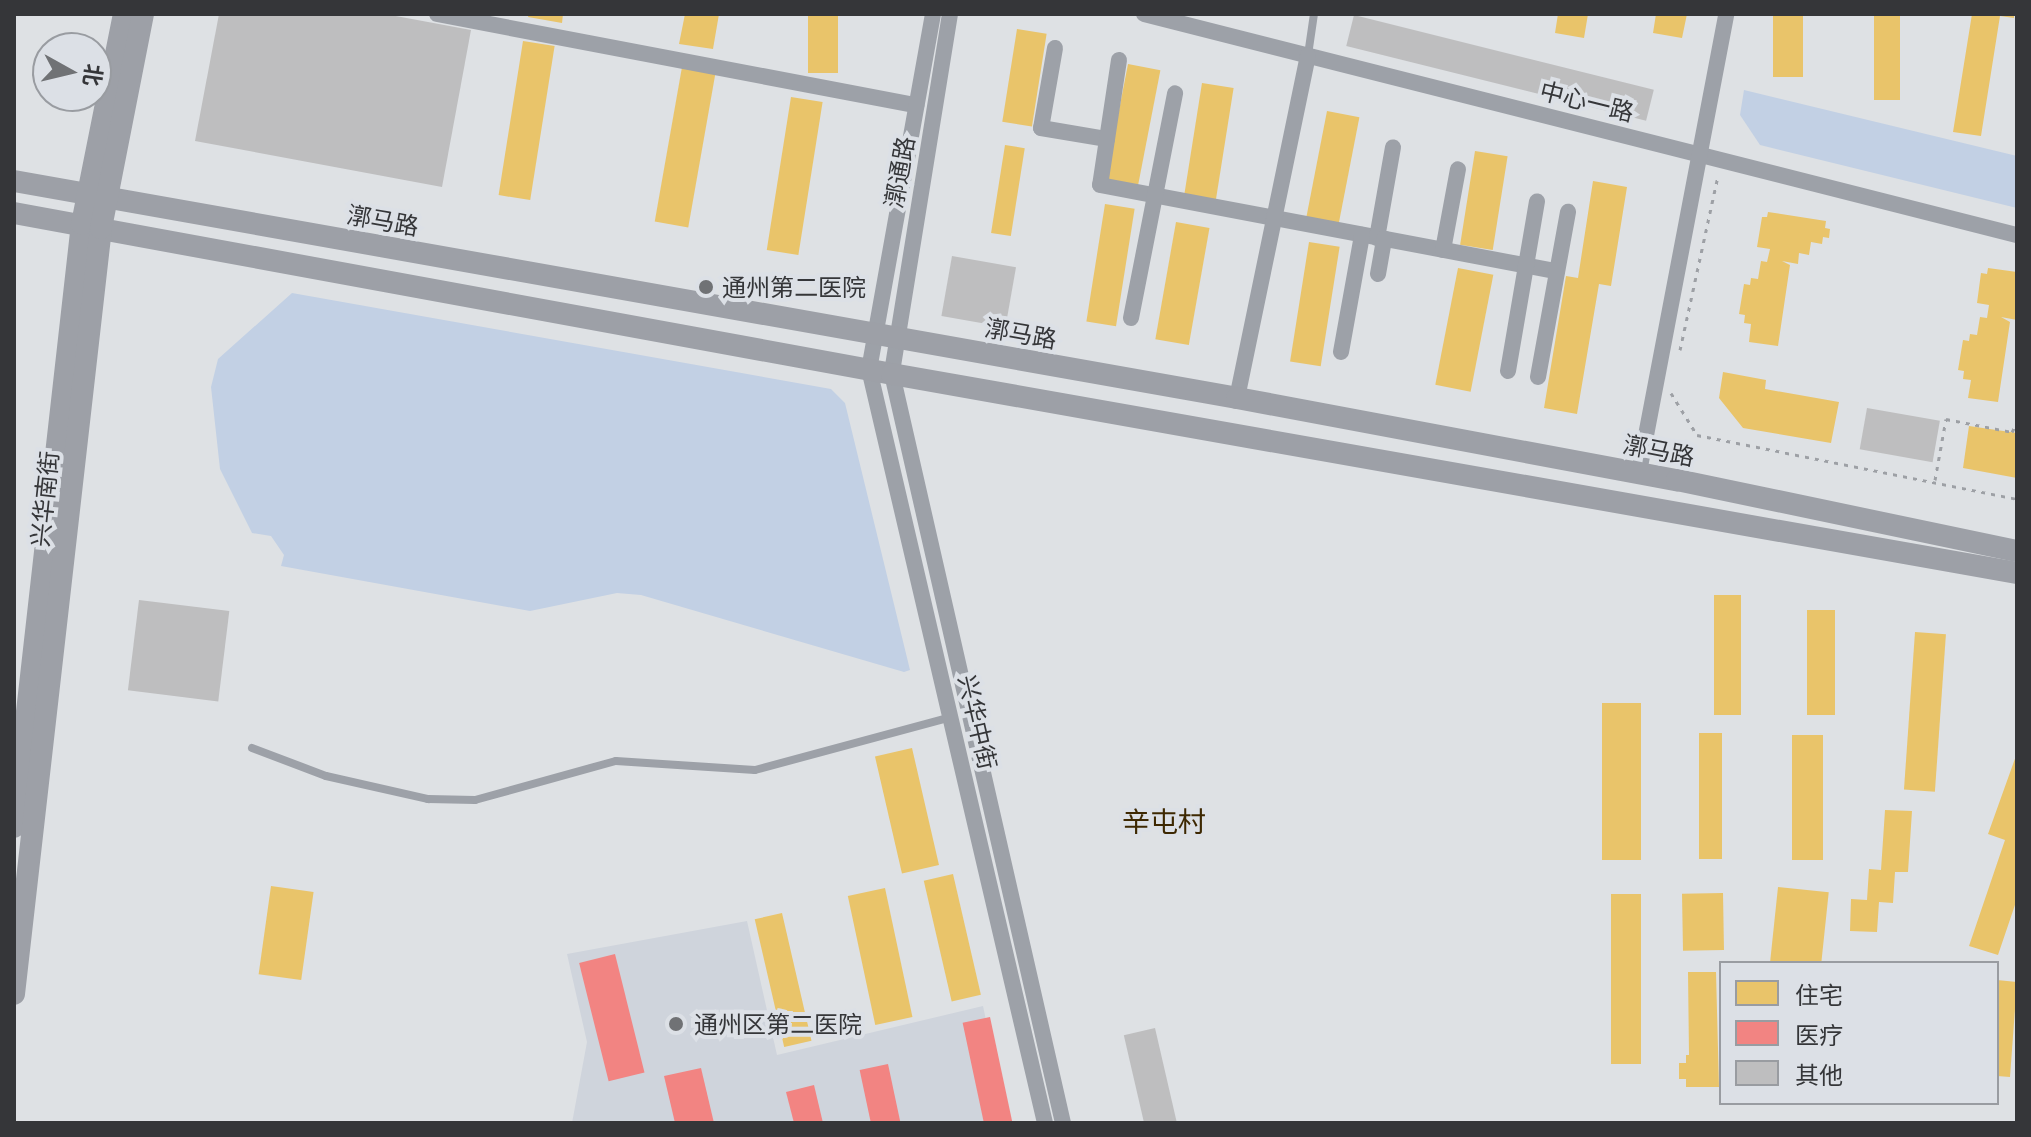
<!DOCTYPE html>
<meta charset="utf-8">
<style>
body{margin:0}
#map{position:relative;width:2031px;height:1137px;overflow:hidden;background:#dee1e4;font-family:"Noto Sans","Noto Sans SC",sans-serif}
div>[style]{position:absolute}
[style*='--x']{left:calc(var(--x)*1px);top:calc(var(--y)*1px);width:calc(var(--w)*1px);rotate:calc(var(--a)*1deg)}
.built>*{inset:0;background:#cfd4dc}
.green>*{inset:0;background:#c2d0e4}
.homes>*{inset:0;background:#e9c46a;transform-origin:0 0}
.health>*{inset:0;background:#f28482;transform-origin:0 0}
.building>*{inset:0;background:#bebebf;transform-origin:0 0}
.path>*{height:3px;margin-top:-1.5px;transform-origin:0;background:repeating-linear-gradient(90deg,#9da0a5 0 4px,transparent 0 10px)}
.lane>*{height:8px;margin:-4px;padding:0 4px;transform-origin:4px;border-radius:4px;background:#9da1a8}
.street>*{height:16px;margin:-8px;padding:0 8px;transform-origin:8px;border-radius:8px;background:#9da1a8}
.secondary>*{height:22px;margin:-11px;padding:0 11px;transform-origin:11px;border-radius:11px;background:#9da0a7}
.dots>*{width:22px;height:22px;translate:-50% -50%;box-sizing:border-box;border:4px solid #dce0e6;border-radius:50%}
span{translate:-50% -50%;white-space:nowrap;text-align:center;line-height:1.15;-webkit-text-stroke:8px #dce0e6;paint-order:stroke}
.street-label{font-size:24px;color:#353639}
.poi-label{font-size:24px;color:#353639}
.left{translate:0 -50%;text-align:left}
.quarter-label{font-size:28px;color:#3d2802}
.frame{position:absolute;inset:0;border:16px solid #353639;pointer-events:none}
.legend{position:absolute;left:1719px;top:961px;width:280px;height:144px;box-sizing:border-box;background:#dce0e6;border:2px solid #999ca1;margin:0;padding:10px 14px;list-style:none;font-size:24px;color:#353639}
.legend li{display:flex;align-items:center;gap:16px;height:40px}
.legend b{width:40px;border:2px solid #999ca1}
.north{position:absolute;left:32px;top:32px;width:80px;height:80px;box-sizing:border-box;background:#dce0e6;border:2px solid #999ca1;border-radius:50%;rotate:98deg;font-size:22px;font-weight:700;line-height:32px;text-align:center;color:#353639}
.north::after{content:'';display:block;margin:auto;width:28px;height:36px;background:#707275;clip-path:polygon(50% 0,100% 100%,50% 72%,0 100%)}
</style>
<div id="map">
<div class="built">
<i style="clip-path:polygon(747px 921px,777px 1055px,983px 1006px,1008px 1123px,572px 1123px,587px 1042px,567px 954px)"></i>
</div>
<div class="green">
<i style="clip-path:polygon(1744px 90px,2017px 156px,2017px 208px,1760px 145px,1740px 115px)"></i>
<i style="clip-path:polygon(292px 293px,831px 389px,845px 403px,910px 670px,904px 672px,641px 595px,617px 593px,530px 611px,281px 566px,284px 555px,271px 536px,252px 533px,220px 469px,211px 387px,218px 359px)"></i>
</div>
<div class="homes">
<i style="clip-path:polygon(529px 14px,563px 14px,562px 23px,528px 17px)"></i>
<i style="clip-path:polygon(685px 14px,719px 14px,713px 49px,679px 44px)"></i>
<i style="left:808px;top:14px;width:30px;height:59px"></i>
<i style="clip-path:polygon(1558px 14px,1588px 14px,1584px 38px,1555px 33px)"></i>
<i style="clip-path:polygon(1656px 14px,1687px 14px,1682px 38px,1653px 33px)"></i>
<i style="left:1773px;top:14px;width:30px;height:63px"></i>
<i style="left:1874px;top:14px;width:26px;height:86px"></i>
<i style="clip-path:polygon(1972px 14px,2014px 14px,2014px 18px,2000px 16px,1981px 136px,1953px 132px)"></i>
<i style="left:1017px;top:29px;width:30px;height:94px;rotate:9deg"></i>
<i style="left:523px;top:41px;width:32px;height:156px;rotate:9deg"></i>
<i style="left:1128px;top:64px;width:33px;height:118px;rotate:11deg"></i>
<i style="left:682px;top:67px;width:34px;height:157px;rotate:10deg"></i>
<i style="left:1202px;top:83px;width:32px;height:114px;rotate:9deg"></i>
<i style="left:791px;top:97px;width:32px;height:155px;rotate:9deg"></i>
<i style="left:1327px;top:111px;width:33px;height:108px;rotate:11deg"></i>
<i style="left:1005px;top:145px;width:20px;height:89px;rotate:9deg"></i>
<i style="left:1475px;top:151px;width:33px;height:95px;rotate:9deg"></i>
<i style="clip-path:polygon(1593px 181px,1627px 187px,1611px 286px,1599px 284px,1577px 414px,1544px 408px,1566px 276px,1578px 278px)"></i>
<i style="left:1105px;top:204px;width:30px;height:119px;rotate:9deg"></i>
<i style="clip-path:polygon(1768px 212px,1826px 221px,1825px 228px,1830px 229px,1829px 238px,1823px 237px,1822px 244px,1811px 242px,1809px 255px,1799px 253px,1798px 264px,1782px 261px,1790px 265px,1778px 346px,1749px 342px,1751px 324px,1744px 323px,1745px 315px,1739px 314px,1744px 284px,1750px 285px,1751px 278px,1758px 279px,1761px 261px,1767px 262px,1770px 249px,1757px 247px,1762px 217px,1767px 217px)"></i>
<i style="left:1176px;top:222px;width:34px;height:119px;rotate:10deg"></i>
<i style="left:1309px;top:242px;width:31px;height:121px;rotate:9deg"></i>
<i style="left:1458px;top:268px;width:36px;height:119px;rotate:11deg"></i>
<i style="clip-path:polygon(1988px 268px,2017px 272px,2017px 320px,2001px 317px,2010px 322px,1998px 402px,1968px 398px,1971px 380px,1963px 379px,1964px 371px,1958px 370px,1963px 340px,1969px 341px,1970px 334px,1977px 335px,1980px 317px,1987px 318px,1989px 305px,1977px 303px,1981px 273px,1987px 274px)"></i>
<i style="clip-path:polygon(1723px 372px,1766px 380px,1765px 389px,1839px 402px,1831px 443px,1743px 428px,1719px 398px)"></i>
<i style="clip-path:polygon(1969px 426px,2017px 433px,2017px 478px,1963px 468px)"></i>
<i style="left:1714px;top:595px;width:27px;height:120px"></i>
<i style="left:1807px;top:610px;width:28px;height:105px"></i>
<i style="left:1915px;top:632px;width:31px;height:158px;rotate:4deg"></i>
<i style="left:1602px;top:703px;width:39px;height:157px"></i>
<i style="left:1699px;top:733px;width:23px;height:126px"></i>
<i style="left:1792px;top:735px;width:31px;height:125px"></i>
<i style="left:912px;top:748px;width:120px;height:38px;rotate:77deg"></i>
<i style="clip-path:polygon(2017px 753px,2017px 899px,1998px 955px,1969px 946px,2005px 840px,1988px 834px)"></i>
<i style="clip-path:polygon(1885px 810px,1912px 811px,1908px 872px,1895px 872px,1893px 903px,1879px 902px,1877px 932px,1850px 931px,1851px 899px,1867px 900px,1869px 869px,1881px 870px)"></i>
<i style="left:953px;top:874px;width:124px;height:30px;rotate:77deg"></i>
<i style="left:271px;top:886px;width:43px;height:89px;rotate:8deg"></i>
<i style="left:1778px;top:887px;width:51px;height:76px;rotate:6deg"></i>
<i style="left:885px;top:888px;width:132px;height:38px;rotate:78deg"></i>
<i style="left:1723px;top:893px;width:57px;height:41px;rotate:89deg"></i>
<i style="left:1611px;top:894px;width:30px;height:170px"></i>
<i style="left:782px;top:913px;width:131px;height:28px;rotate:77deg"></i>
<i style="clip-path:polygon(1688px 972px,1716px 972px,1719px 1087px,1686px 1087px,1686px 1079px,1679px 1079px,1679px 1063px,1686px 1063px,1686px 1055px,1689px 1055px)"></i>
<i style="clip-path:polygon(1997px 980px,2017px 982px,2010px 1077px,1997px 1076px)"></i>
</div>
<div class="health">
<i style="left:615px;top:954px;width:122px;height:37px;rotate:76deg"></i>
<i style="left:990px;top:1017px;width:108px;height:28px;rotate:78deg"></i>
<i style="left:888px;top:1064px;width:60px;height:29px;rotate:78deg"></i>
<i style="clip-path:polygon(701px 1068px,714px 1123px,675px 1123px,664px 1076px)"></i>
<i style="clip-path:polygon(814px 1085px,823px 1123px,794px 1123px,786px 1092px)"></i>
</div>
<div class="building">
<i style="clip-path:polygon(219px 14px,385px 14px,471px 30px,442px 187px,195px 141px)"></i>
<i style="left:1354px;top:15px;width:309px;height:32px;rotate:14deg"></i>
<i style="left:952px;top:256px;width:65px;height:61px;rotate:10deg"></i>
<i style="left:1867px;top:408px;width:74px;height:42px;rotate:10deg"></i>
<i style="left:139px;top:600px;width:91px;height:91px;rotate:7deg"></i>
<i style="left:1155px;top:1028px;width:98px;height:32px;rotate:77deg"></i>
</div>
<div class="path">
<i style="--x:1680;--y:350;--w:179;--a:-77.7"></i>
<i style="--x:1671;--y:393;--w:49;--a:58.2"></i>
<i style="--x:1697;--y:435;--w:326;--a:11.3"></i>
<i style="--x:1935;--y:480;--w:62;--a:-79.8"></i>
<i style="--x:1946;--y:419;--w:67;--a:11.1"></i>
<i style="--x:2012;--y:432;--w:10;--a:-61"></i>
</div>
<div class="lane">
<i style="--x:1308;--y:55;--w:41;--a:-81.7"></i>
<i style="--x:252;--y:748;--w:79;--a:20.7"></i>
<i style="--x:326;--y:776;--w:105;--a:12.7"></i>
<i style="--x:428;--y:799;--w:47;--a:1.2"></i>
<i style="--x:475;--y:800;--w:146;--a:-15.5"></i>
<i style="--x:616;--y:761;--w:139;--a:3.7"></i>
<i style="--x:755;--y:770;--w:203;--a:-15.1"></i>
</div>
<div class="street">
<i style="--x:437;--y:14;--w:488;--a:10.8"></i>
<i style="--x:933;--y:14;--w:361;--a:100.2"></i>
<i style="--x:869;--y:369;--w:774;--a:76.86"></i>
<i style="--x:950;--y:14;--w:365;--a:99.2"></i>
<i style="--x:892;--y:374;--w:768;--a:77.14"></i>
<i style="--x:1144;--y:14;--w:901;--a:14.21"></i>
<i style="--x:1055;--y:48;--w:81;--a:99.9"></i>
<i style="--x:1041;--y:128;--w:67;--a:9.5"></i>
<i style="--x:1119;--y:60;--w:126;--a:98.6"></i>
<i style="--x:1100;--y:185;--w:465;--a:10.7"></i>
<i style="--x:1377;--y:238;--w:92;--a:-80"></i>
<i style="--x:1443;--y:250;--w:82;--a:-79.5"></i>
<i style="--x:1378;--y:274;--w:36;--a:-80"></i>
<i style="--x:1131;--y:318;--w:229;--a:-78.9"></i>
<i style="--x:1341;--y:352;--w:119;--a:-79.8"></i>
<i style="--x:1508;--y:371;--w:172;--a:-80.3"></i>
<i style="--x:1538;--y:377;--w:168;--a:-79.7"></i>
<i style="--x:1237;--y:398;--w:350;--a:-78.3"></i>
<i style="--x:1639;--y:472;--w:466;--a:-79.2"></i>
</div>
<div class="secondary">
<i style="--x:14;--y:181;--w:1242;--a:10.06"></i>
<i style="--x:1237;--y:398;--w:448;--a:10.6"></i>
<i style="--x:1677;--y:480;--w:347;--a:11.8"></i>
<i style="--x:14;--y:213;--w:893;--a:10.39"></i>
<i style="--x:892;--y:374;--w:1142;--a:10.03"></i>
<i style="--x:14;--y:827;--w:607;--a:-83.57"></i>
<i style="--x:82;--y:224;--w:214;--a:-78.7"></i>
<i style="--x:14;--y:994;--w:771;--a:-83.52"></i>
<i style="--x:101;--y:228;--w:218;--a:-78.9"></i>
</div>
<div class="dots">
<i style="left:706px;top:287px;background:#707275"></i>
<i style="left:676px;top:1024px;background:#707275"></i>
</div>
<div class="street-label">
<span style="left:1587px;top:101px;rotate:14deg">中心一路</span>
<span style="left:899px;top:172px;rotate:-80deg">漷通路</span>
<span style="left:383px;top:220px;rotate:10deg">漷马路</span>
<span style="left:1021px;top:333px;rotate:10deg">漷马路</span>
<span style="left:1659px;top:450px;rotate:11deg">漷马路</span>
<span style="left:44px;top:499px;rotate:-84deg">兴华南街</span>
<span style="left:978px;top:722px;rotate:77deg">兴华中街</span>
</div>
<div class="poi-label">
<span class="left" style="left:722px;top:287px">通州第二医院</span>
<span class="left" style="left:694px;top:1024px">通州区第二医院</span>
</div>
<div class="quarter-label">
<span style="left:1164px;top:821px">辛屯村</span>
</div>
<div class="frame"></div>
<ul class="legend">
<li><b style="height:22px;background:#e9c46a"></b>住宅</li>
<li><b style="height:22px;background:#f28482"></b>医疗</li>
<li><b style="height:22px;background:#bebebf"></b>其他</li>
</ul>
<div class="north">北</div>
</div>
